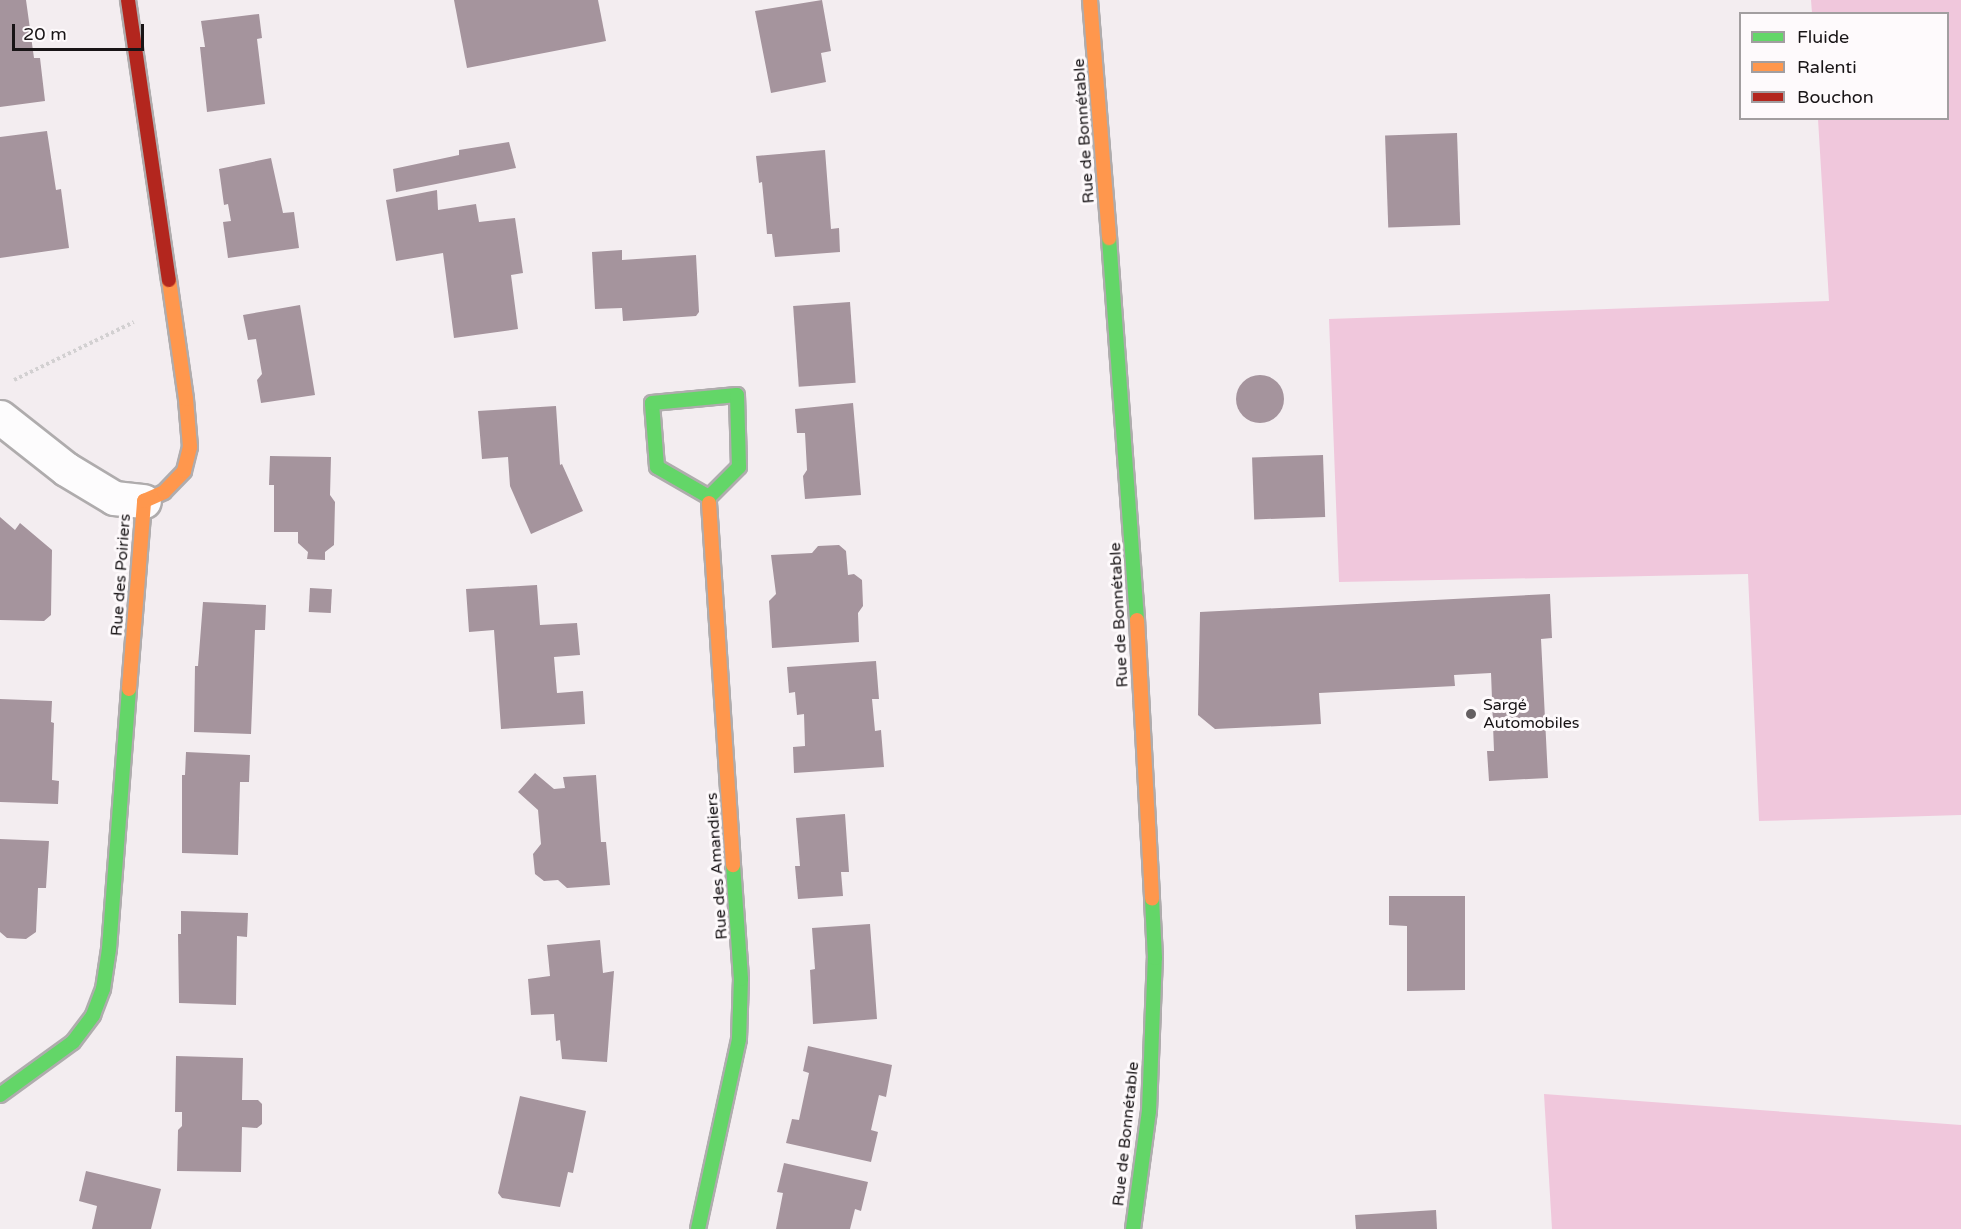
<!DOCTYPE html>
<meta charset="utf-8">
<style>
body{margin:0}
#map{position:relative;width:1961px;height:1229px;overflow:hidden;background:#f3edf0;font-family:"Varela Round",sans-serif}
div>[style]{position:absolute}
[style*='--x']{left:calc(var(--x)*1px);top:calc(var(--y)*1px);width:calc(var(--w)*1px);rotate:calc(var(--a)*1deg)}
.green>*{inset:0;background:#f0c7dc}
.building>*{inset:0;background:#a5949d;transform-origin:0 0}
.round{border-radius:50%}
.path>*{height:4px;margin-top:-2px;transform-origin:0;background:repeating-linear-gradient(90deg,#d2d0d1 0 3px,transparent 0 6px)}
.roads{filter:drop-shadow(2px 0 #afacad) drop-shadow(-2px 0 #afacad) drop-shadow(0 2px #afacad) drop-shadow(0 -2px #afacad)}
.street>*{height:33px;margin:-16.5px;padding:0 16.5px;transform-origin:16.5px;border-radius:16.5px;background:#fdfcfd}
.fast>*{height:14px;margin:-7px;padding:0 7px;transform-origin:7px;border-radius:7px;background:#63d668}
.slow>*{height:14px;margin:-7px;padding:0 7px;transform-origin:7px;border-radius:7px;background:#ff974d}
.jam>*{height:14px;margin:-7px;padding:0 7px;transform-origin:7px;border-radius:7px;background:#b3261e}
.dots>*{width:16px;height:16px;translate:-50% -50%;box-sizing:border-box;border:3px solid #fefafc;border-radius:50%}
span{translate:-50% -50%;white-space:nowrap;text-align:center;line-height:1.15;-webkit-text-stroke:6px #fefafc;paint-order:stroke}
.street-label{font-size:16px;color:#181416}
.poi-label{font-size:16px;color:#181416}
.left{translate:0 -50%;text-align:left}
.legend{position:absolute;left:1739px;top:12px;width:210px;height:108px;box-sizing:border-box;background:#fefafc;border:2px solid #a29ea0;margin:0;padding:8px 10px;list-style:none;font-size:18px;color:#181416}
.legend li{display:flex;align-items:center;gap:12px;height:30px}
.legend b{width:30px;border:2px solid #a29ea0}
.scale{position:absolute;left:12px;top:24px;width:132px;height:27px;box-sizing:border-box;border:3px solid #181416;border-top:0;padding-left:8px;font-size:18px;line-height:21px;white-space:nowrap;color:#181416;-webkit-text-stroke:4px #fefafc;paint-order:stroke}
</style>
<div id="map">
<div class="green">
<i style="clip-path:polygon(1811px 0,1961px 0,1961px 815px,1759px 821px,1748px 574px,1339px 582px,1329px 319px,1829px 301px,1818px 119px,1948px 118px,1948px 14px,1812px 13px)"></i>
<i style="clip-path:polygon(1544px 1094px,1961px 1125px,1961px 1229px,1552px 1229px)"></i>
</div>
<div class="building">
<i style="clip-path:polygon(0 0,26px 0,34px 58px,40px 58px,45px 101px,0 107px)"></i>
<i style="clip-path:polygon(454px 0,598px 0,606px 41px,467px 68px)"></i>
<i style="clip-path:polygon(822px 0,831px 51px,821px 53px,826px 82px,771px 93px,755px 11px)"></i>
<i style="clip-path:polygon(259px 14px,262px 38px,257px 39px,265px 104px,207px 112px,200px 47px,205px 47px,201px 21px)"></i>
<i style="clip-path:polygon(47px 131px,56px 190px,61px 189px,69px 248px,0 258px,0 137px)"></i>
<i style="left:1457px;top:133px;width:92px;height:72px;rotate:88deg"></i>
<i style="clip-path:polygon(509px 142px,516px 168px,396px 192px,393px 169px,459px 155px,459px 150px)"></i>
<i style="clip-path:polygon(825px 150px,831px 229px,839px 228px,840px 252px,775px 257px,772px 234px,767px 234px,762px 182px,759px 183px,756px 156px)"></i>
<i style="clip-path:polygon(271px 158px,283px 213px,294px 212px,299px 248px,228px 258px,223px 222px,231px 221px,228px 204px,224px 205px,219px 169px)"></i>
<i style="clip-path:polygon(437px 190px,438px 210px,476px 204px,479px 222px,515px 218px,523px 273px,511px 275px,518px 329px,454px 338px,443px 253px,396px 261px,386px 200px)"></i>
<i style="clip-path:polygon(622px 250px,622px 260px,696px 255px,699px 312px,696px 316px,623px 321px,622px 308px,595px 309px,592px 252px)"></i>
<i style="left:850px;top:302px;width:81px;height:57px;rotate:86deg"></i>
<i style="clip-path:polygon(300px 305px,315px 395px,261px 403px,257px 380px,262px 374px,256px 339px,248px 340px,243px 315px)"></i>
<i class="round" style="left:1236px;top:375px;width:48px;height:48px"></i>
<i style="clip-path:polygon(853px 403px,861px 495px,805px 499px,803px 476px,807px 470px,805px 433px,797px 433px,795px 409px)"></i>
<i style="clip-path:polygon(556px 406px,560px 465px,562px 464px,583px 511px,531px 534px,510px 486px,508px 457px,482px 459px,478px 411px)"></i>
<i style="left:1323px;top:455px;width:62px;height:71px;rotate:88deg"></i>
<i style="clip-path:polygon(270px 456px,331px 457px,330px 495px,335px 502px,334px 545px,325px 552px,325px 560px,307px 559px,308px 552px,298px 543px,298px 532px,274px 532px,274px 485px,269px 485px)"></i>
<i style="clip-path:polygon(0 517px,15px 530px,20px 523px,52px 550px,51px 615px,44px 621px,0 620px)"></i>
<i style="clip-path:polygon(839px 545px,846px 551px,848px 575px,854px 574px,862px 580px,863px 606px,858px 613px,859px 642px,772px 648px,769px 601px,776px 594px,771px 555px,812px 553px,818px 546px)"></i>
<i style="clip-path:polygon(537px 585px,540px 625px,577px 623px,580px 655px,554px 657px,557px 693px,583px 691px,585px 724px,501px 729px,494px 630px,469px 632px,466px 589px)"></i>
<i style="left:310px;top:588px;width:22px;height:24px;rotate:3deg"></i>
<i style="clip-path:polygon(1550px 594px,1552px 638px,1541px 639px,1548px 778px,1489px 781px,1487px 751px,1494px 751px,1491px 673px,1454px 675px,1455px 686px,1319px 693px,1321px 724px,1215px 729px,1198px 715px,1200px 612px)"></i>
<i style="clip-path:polygon(203px 602px,266px 605px,265px 630px,255px 630px,251px 734px,194px 732px,195px 666px,198px 666px)"></i>
<i style="clip-path:polygon(876px 661px,879px 699px,872px 699px,875px 731px,881px 730px,884px 767px,794px 773px,793px 747px,805px 746px,804px 714px,797px 715px,795px 692px,789px 693px,787px 667px)"></i>
<i style="clip-path:polygon(0 699px,52px 701px,51px 722px,54px 723px,52px 780px,59px 781px,58px 804px,0 802px)"></i>
<i style="clip-path:polygon(186px 752px,250px 755px,249px 782px,240px 782px,238px 855px,182px 853px,182px 775px,185px 775px)"></i>
<i style="clip-path:polygon(535px 773px,554px 789px,565px 788px,563px 777px,596px 775px,601px 842px,606px 842px,610px 885px,567px 888px,558px 880px,544px 881px,535px 874px,533px 854px,541px 844px,538px 810px,518px 792px)"></i>
<i style="clip-path:polygon(845px 814px,849px 872px,841px 872px,843px 896px,798px 899px,795px 866px,800px 866px,796px 818px)"></i>
<i style="clip-path:polygon(0 839px,49px 841px,46px 888px,38px 888px,36px 932px,26px 939px,7px 938px,0 932px)"></i>
<i style="clip-path:polygon(1389px 896px,1465px 896px,1465px 990px,1407px 991px,1407px 926px,1389px 925px)"></i>
<i style="clip-path:polygon(181px 911px,248px 913px,247px 937px,237px 936px,236px 1005px,179px 1003px,178px 934px,181px 934px)"></i>
<i style="clip-path:polygon(870px 924px,877px 1019px,813px 1024px,810px 970px,815px 969px,812px 928px)"></i>
<i style="clip-path:polygon(600px 940px,603px 973px,614px 971px,607px 1062px,562px 1059px,560px 1040px,556px 1041px,554px 1014px,531px 1015px,528px 979px,550px 976px,547px 945px)"></i>
<i style="clip-path:polygon(808px 1046px,892px 1065px,886px 1097px,879px 1095px,871px 1130px,878px 1132px,871px 1162px,786px 1143px,792px 1119px,799px 1120px,809px 1073px,803px 1071px)"></i>
<i style="clip-path:polygon(176px 1056px,243px 1058px,242px 1100px,258px 1100px,262px 1104px,262px 1124px,257px 1128px,242px 1127px,241px 1172px,177px 1171px,178px 1130px,182px 1126px,182px 1112px,175px 1112px)"></i>
<i style="clip-path:polygon(520px 1096px,586px 1111px,573px 1173px,568px 1172px,560px 1207px,502px 1198px,498px 1193px)"></i>
<i style="clip-path:polygon(784px 1163px,868px 1182px,861px 1211px,855px 1209px,850px 1229px,776px 1229px,783px 1193px,777px 1192px)"></i>
<i style="clip-path:polygon(86px 1171px,161px 1189px,151px 1229px,92px 1229px,97px 1206px,79px 1201px)"></i>
<i style="clip-path:polygon(1436px 1210px,1437px 1229px,1356px 1229px,1355px 1215px)"></i>
</div>
<div class="path">
<i style="--x:14;--y:380;--w:133;--a:-25.8"></i>
</div>
<div class="roads">
<div class="street">
<i style="--x:0;--y:417;--w:84;--a:38.2"></i>
<i style="--x:66;--y:469;--w:56;--a:31.1"></i>
<i style="--x:114;--y:498;--w:30;--a:6"></i>
</div>
<div class="fast">
<i style="--x:1109;--y:238;--w:383;--a:85.8"></i>
<i style="--x:709;--y:497;--w:60;--a:-150"></i>
<i style="--x:657;--y:467;--w:64;--a:-94.5"></i>
<i style="--x:652;--y:403;--w:85;--a:-5.4"></i>
<i style="--x:737;--y:395;--w:72;--a:88.4"></i>
<i style="--x:739;--y:467;--w:42;--a:135"></i>
<i style="--x:709;--y:497;--w:6;--a:90"></i>
<i style="--x:0;--y:1095;--w:90;--a:-36"></i>
<i style="--x:73;--y:1042;--w:34;--a:-53"></i>
<i style="--x:93;--y:1015;--w:28;--a:-69"></i>
<i style="--x:103;--y:989;--w:40;--a:-81.5"></i>
<i style="--x:109;--y:949;--w:261;--a:-85.6"></i>
<i style="--x:698;--y:1229;--w:194;--a:-77.8"></i>
<i style="--x:739;--y:1039;--w:60;--a:-88.1"></i>
<i style="--x:741;--y:979;--w:114;--a:-94"></i>
<i style="--x:1133;--y:1229;--w:119;--a:-82.3"></i>
<i style="--x:1149;--y:1111;--w:153;--a:-87.8"></i>
<i style="--x:1155;--y:958;--w:59;--a:-92.9"></i>
</div>
<div class="slow">
<i style="--x:1090;--y:0;--w:239;--a:85.4"></i>
<i style="--x:709;--y:503;--w:363;--a:86.2"></i>
<i style="--x:1137;--y:620;--w:279;--a:86.9"></i>
<i style="--x:129;--y:689;--w:189;--a:-85.4"></i>
<i style="--x:144;--y:501;--w:22;--a:-24"></i>
<i style="--x:164;--y:492;--w:29;--a:-46"></i>
<i style="--x:184;--y:471;--w:25;--a:-76"></i>
<i style="--x:190;--y:447;--w:48;--a:-94.8"></i>
<i style="--x:186;--y:399;--w:120;--a:-98.1"></i>
</div>
<div class="jam">
<i style="--x:128;--y:0;--w:283;--a:81.7"></i>
</div>
</div>
<div class="dots">
<i style="left:1471px;top:714px;background:#656062"></i>
</div>
<div class="street-label">
<span style="left:1084px;top:131px;rotate:-94deg">Rue de Bonnétable</span>
<span style="left:121px;top:575px;rotate:-86deg">Rue des Poiriers</span>
<span style="left:1119px;top:615px;rotate:-93deg">Rue de Bonnétable</span>
<span style="left:717px;top:866px;rotate:-94deg">Rue des Amandiers</span>
<span style="left:1126px;top:1134px;rotate:-84deg">Rue de Bonnétable</span>
</div>
<div class="poi-label">
<span class="left" style="left:1483px;top:714px">Sargé<br>Automobiles</span>
</div>
<ul class="legend">
<li><b style="height:8px;background:#63d668"></b>Fluide</li>
<li><b style="height:8px;background:#ff974d"></b>Ralenti</li>
<li><b style="height:8px;background:#b3261e"></b>Bouchon</li>
</ul>
<div class="scale">20 m</div>
</div>
